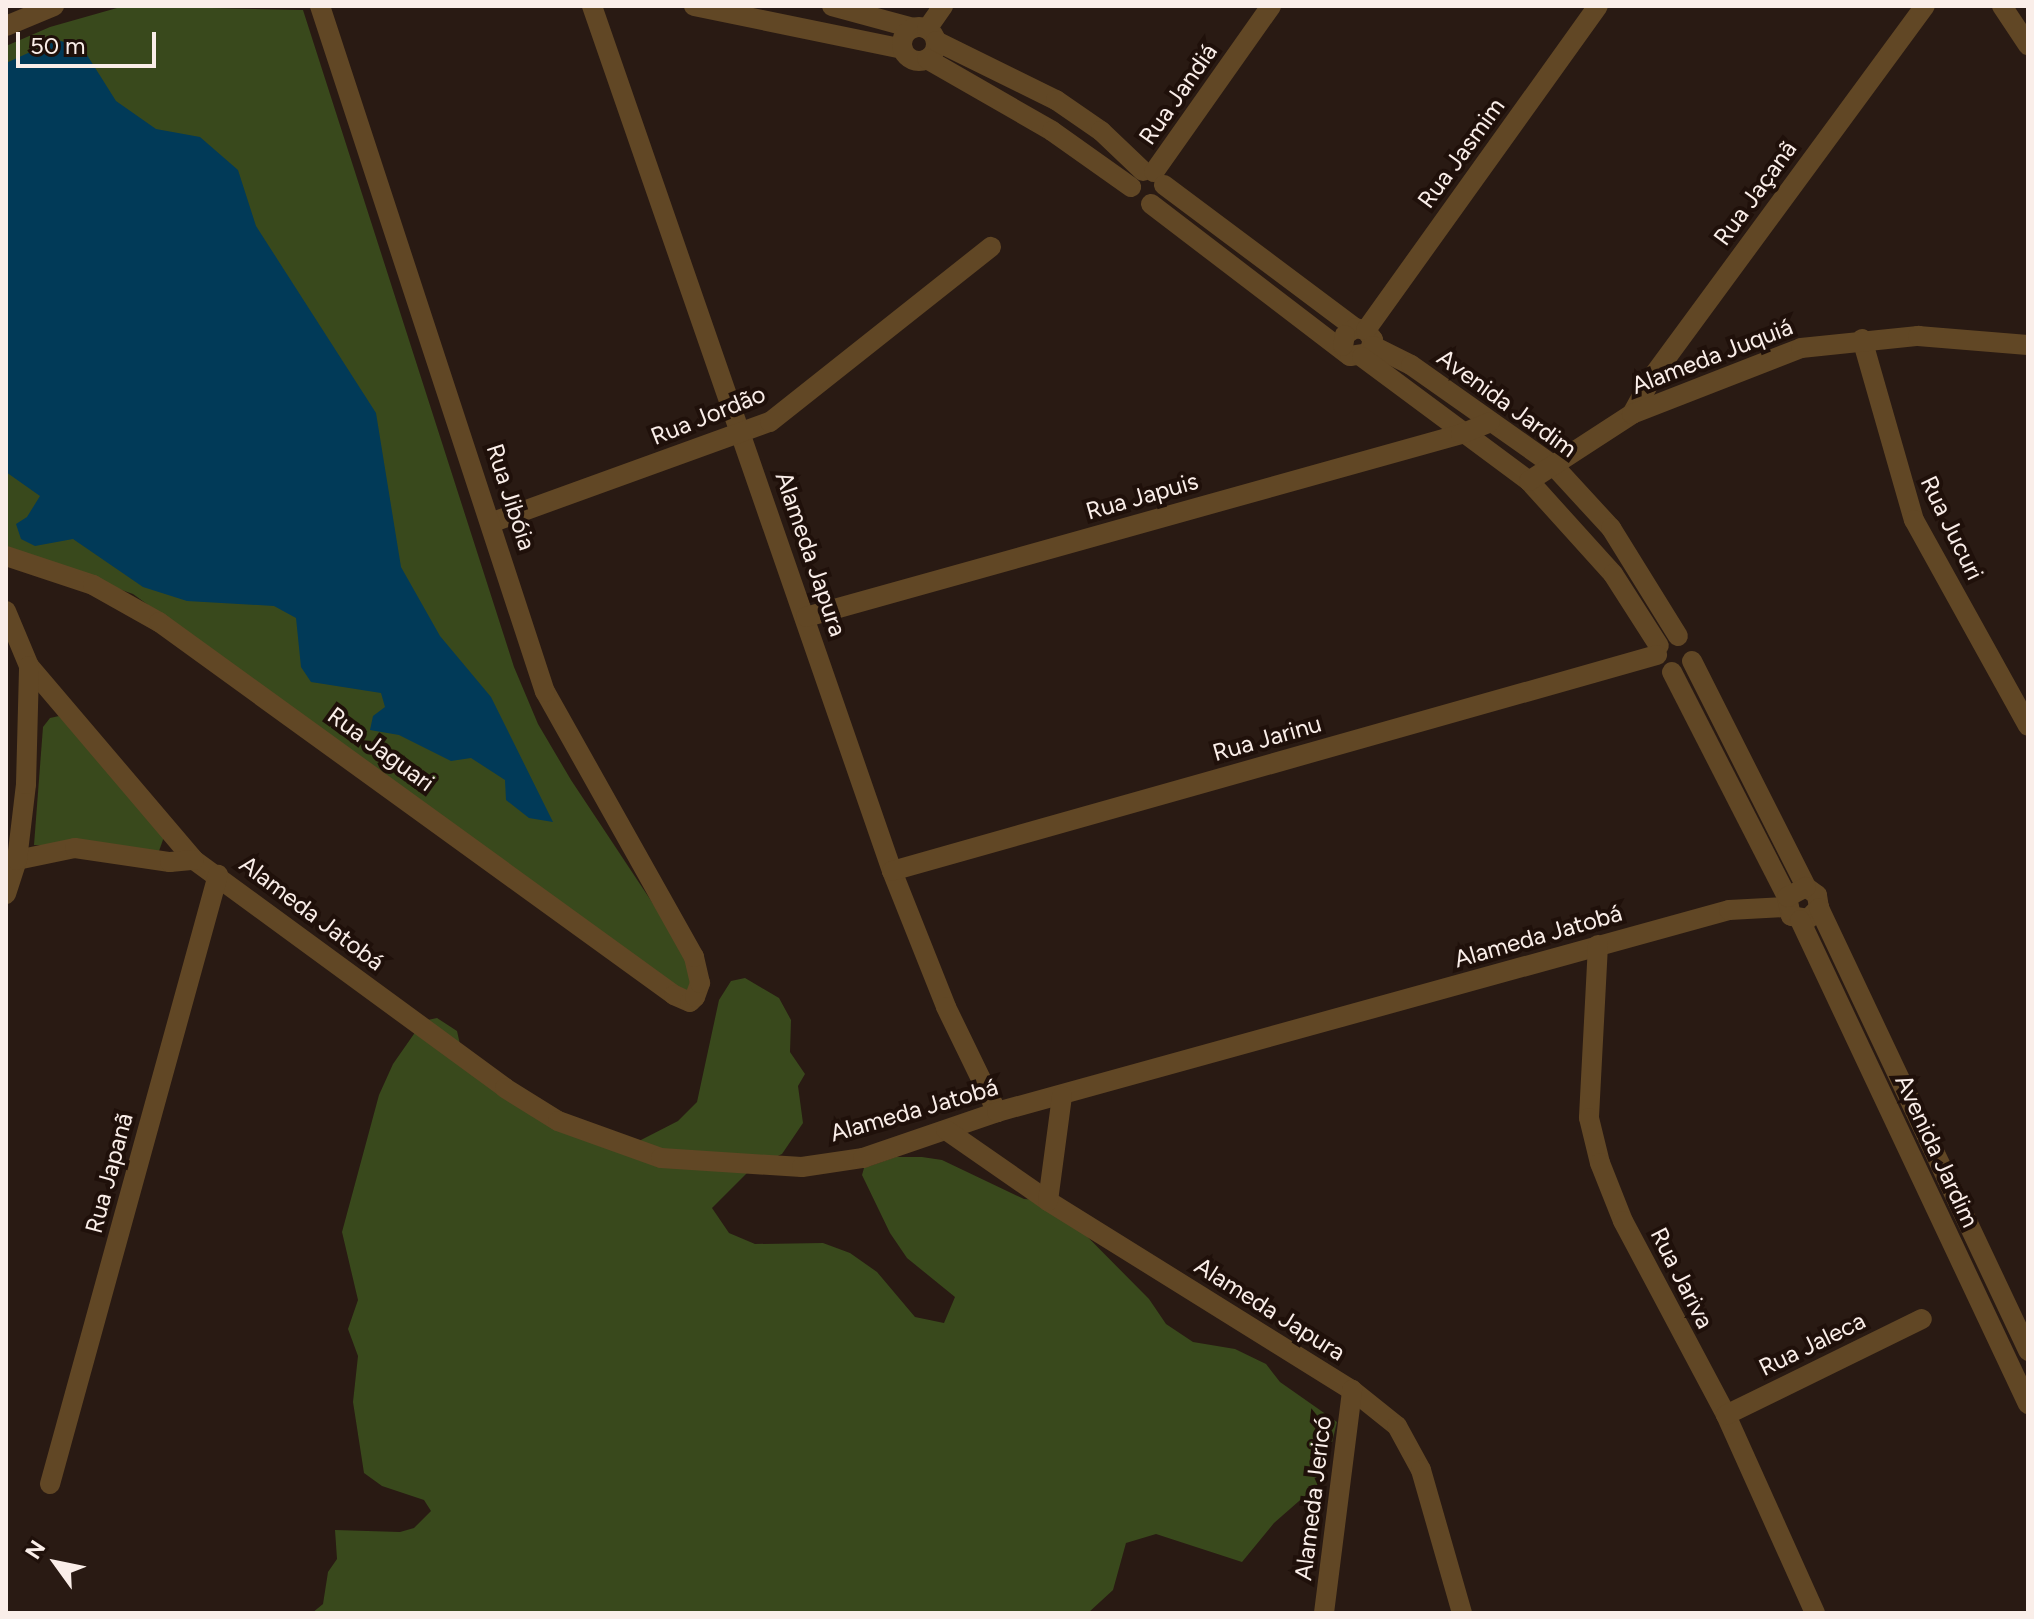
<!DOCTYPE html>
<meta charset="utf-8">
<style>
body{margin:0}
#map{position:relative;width:2034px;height:1619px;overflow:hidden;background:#291a13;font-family:Figtree,sans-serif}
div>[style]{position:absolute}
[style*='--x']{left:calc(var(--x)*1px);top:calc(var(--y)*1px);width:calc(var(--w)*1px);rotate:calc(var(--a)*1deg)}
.green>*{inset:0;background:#39491c}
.water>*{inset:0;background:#013a58}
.minor>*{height:20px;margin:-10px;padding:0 10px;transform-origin:10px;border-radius:10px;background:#614725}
.minor>.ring{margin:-10px;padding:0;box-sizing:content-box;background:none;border:20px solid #614725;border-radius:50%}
span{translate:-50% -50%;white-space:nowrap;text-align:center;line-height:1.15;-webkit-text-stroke:8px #1f100a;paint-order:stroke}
.street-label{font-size:24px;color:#faeee9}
.frame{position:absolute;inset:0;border:8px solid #faeee9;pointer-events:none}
.north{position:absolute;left:16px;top:1523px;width:80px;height:80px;-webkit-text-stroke:6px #1f100a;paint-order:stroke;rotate:303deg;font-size:22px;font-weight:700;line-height:32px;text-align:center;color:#faeee9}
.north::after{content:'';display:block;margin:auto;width:28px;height:36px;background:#faeee9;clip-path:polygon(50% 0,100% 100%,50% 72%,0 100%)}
.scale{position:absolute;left:16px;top:32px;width:140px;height:36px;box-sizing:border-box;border:4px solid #faeee9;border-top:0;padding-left:10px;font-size:24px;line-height:28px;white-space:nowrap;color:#faeee9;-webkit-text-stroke:6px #1f100a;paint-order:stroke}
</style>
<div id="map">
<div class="green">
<i style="clip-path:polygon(124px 6px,303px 10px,514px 667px,538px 724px,571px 780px,695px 967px,692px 988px,682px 992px,133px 594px,6px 549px,6px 46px,50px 27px)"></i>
<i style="clip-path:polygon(59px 716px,165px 834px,159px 851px,34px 845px,43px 727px,50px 718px)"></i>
<i style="clip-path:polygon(745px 978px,779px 998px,791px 1020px,790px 1052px,805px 1074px,798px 1086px,803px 1123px,782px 1154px,752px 1168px,712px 1208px,729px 1233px,755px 1244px,823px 1243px,850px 1253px,877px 1272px,915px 1317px,944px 1323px,955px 1297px,907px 1258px,890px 1233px,862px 1175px,864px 1168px,896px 1157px,922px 1157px,942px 1160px,1024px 1199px,1052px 1201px,1149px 1299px,1166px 1324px,1193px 1342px,1235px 1349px,1266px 1364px,1280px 1382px,1337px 1422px,1323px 1480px,1274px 1523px,1242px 1562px,1156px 1534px,1126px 1543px,1113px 1590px,1088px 1613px,312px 1613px,323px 1604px,328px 1572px,337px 1559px,335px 1530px,400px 1532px,414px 1528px,431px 1511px,424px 1500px,382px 1486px,364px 1473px,353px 1402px,358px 1356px,348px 1329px,358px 1300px,342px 1232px,379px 1095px,393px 1064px,423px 1021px,437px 1018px,457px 1031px,464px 1062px,550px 1112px,639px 1141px,678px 1121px,697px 1102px,719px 1000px,731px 981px)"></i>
</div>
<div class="water">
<i style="clip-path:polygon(57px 40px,82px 47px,116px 101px,156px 129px,200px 137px,238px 170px,256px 226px,376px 413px,401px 567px,440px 636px,491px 697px,553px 822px,529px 818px,506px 800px,505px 780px,471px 758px,451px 761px,399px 735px,370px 730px,373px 716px,385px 707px,381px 693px,311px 682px,301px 667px,296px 618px,274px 606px,187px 601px,143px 587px,73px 539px,35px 546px,21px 539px,16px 524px,27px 517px,40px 496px,6px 472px,6px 63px)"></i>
</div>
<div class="minor">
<i style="--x:592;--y:6;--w:916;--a:70.87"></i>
<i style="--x:892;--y:871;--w:146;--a:68.3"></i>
<i style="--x:946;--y:1007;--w:117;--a:64.1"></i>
<i style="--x:694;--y:6;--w:213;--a:11.6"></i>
<i style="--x:832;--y:6;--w:84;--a:15.2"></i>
<i style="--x:2002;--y:6;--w:47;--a:56.3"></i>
<i style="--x:6;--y:26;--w:52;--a:-22.6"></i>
<i class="ring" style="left:902px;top:27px;width:14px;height:14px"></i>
<i style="--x:927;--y:29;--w:28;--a:-55"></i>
<i style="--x:936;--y:41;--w:134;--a:26.2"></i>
<i style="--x:1056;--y:100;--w:55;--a:34.6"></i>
<i style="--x:1101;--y:131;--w:58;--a:43.6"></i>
<i style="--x:927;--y:59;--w:144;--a:29.9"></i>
<i style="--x:1052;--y:131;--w:97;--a:35.3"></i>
<i style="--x:1154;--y:172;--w:203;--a:-54.8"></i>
<i style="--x:1164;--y:185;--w:239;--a:36.8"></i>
<i style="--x:1151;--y:204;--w:250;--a:37.4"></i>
<i style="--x:1350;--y:356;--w:19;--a:-9"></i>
<i style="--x:1369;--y:353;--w:14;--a:-73"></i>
<i style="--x:1373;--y:340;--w:12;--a:-125"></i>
<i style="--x:1366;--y:330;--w:11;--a:-170"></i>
<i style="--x:1355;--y:328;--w:12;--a:145"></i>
<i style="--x:1345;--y:335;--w:11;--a:100"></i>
<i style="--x:1366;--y:330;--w:398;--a:-54.4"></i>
<i style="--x:1862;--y:339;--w:188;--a:74"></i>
<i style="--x:1914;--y:520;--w:235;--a:61"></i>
<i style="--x:1373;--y:346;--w:42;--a:26.6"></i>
<i style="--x:1411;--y:365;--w:174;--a:35.2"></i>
<i style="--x:1553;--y:465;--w:86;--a:47.4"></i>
<i style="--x:1611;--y:528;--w:127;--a:58.2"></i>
<i style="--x:1362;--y:357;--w:208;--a:36.6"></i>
<i style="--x:1529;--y:481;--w:125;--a:47.9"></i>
<i style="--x:1613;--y:574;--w:85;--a:57.4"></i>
<i style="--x:1632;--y:414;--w:43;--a:-61.1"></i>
<i style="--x:1653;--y:376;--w:459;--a:-53.7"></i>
<i style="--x:1529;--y:481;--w:123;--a:-33"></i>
<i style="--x:1632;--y:414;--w:181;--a:-21.3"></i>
<i style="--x:1801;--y:348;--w:118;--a:-5.9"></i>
<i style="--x:1918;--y:336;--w:110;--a:4.7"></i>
<i style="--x:493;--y:522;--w:294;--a:-19.9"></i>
<i style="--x:770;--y:422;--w:282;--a:-38.4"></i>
<i style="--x:6;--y:556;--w:92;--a:18.4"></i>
<i style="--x:93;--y:585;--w:76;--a:29.3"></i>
<i style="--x:159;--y:622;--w:636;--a:35.91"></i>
<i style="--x:674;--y:995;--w:17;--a:24"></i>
<i style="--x:690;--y:1002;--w:7;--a:-45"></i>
<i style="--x:695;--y:997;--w:15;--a:-70"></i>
<i style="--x:700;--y:983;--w:27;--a:-103"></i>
<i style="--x:694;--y:957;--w:304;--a:-119.3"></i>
<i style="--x:545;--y:692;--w:722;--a:-108.16"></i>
<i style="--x:6;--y:611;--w:60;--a:67.3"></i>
<i style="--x:29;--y:666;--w:255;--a:49.6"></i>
<i style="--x:194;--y:860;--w:386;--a:36.2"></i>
<i style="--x:505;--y:1088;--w:62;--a:31.9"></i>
<i style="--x:558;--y:1121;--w:109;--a:19.8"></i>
<i style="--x:661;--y:1158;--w:141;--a:3.7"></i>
<i style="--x:802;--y:1167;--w:62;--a:-8.4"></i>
<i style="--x:863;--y:1158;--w:142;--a:-18.9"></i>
<i style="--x:997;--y:1112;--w:759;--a:-15.43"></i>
<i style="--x:1729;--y:910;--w:57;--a:-3"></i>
<i style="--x:806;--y:617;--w:680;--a:-15.61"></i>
<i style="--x:1461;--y:434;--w:31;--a:-22"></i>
<i style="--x:1692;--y:661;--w:253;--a:63.2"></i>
<i style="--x:1672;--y:672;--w:253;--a:62.9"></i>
<i style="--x:1787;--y:897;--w:19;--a:78"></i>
<i style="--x:1791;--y:916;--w:17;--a:10"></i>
<i style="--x:1808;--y:919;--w:16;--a:-45"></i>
<i style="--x:1819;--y:908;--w:13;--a:-99"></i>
<i style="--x:1817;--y:895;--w:14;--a:-144"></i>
<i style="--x:1806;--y:887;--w:21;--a:152"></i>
<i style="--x:17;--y:860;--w:59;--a:-11.7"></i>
<i style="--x:75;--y:848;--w:96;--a:8.4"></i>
<i style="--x:170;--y:862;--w:24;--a:-5"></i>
<i style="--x:892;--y:871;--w:795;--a:-15.77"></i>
<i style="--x:6;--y:894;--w:36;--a:-72"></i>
<i style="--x:17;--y:860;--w:77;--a:-83.2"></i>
<i style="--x:26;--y:784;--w:118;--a:-88.5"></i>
<i style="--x:1819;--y:908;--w:490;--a:64.7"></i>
<i style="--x:1800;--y:920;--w:535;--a:64.78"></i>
<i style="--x:1598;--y:945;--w:173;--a:93"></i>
<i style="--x:1589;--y:1118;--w:46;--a:76.3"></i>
<i style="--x:1600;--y:1163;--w:62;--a:68.4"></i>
<i style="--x:1623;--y:1221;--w:220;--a:62"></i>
<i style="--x:1726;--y:1415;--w:217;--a:65.8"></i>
<i style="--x:946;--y:1130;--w:124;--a:34.8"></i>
<i style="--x:1048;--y:1201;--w:358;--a:31.9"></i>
<i style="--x:1352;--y:1390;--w:58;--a:38.7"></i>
<i style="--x:1397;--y:1426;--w:50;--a:61.4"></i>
<i style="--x:1421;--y:1470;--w:149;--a:74"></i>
<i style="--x:1048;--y:1201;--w:106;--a:-82.4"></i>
<i style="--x:1726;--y:1415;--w:218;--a:-26.1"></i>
<i style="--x:50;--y:1484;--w:632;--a:-74.58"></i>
<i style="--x:1324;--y:1613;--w:225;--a:-82.8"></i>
</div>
<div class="street-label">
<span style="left:1178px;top:94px;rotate:-55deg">Rua Jandiá</span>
<span style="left:1461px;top:153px;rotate:-54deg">Rua Jasmim</span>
<span style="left:1755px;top:193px;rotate:-54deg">Rua Jaçanã</span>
<span style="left:1712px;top:356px;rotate:-21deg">Alameda Juquiá</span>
<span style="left:1507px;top:403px;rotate:36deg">Avenida Jardim</span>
<span style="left:708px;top:415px;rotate:-22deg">Rua Jordão</span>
<span style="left:1142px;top:496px;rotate:-16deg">Rua Japuis</span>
<span style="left:511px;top:497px;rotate:72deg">Rua Jibóia</span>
<span style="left:1952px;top:528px;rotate:64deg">Rua Jucuri</span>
<span style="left:811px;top:554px;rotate:71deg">Alameda Japura</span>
<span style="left:1267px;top:738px;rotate:-16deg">Rua Jarinu</span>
<span style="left:381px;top:749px;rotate:36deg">Rua Jaguari</span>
<span style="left:312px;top:913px;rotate:37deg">Alameda Jatobá</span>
<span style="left:1538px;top:936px;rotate:-16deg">Alameda Jatobá</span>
<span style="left:914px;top:1110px;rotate:-16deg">Alameda Jatobá</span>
<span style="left:1937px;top:1151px;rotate:65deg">Avenida Jardim</span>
<span style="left:109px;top:1173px;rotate:-75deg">Rua Japanã</span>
<span style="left:1682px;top:1278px;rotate:63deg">Rua Jariva</span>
<span style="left:1270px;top:1309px;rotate:32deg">Alameda Japura</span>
<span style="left:1812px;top:1344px;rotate:-26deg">Rua Jaleca</span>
<span style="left:1313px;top:1498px;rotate:-83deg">Alameda Jericó</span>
</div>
<div class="frame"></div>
<div class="north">N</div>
<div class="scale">50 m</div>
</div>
